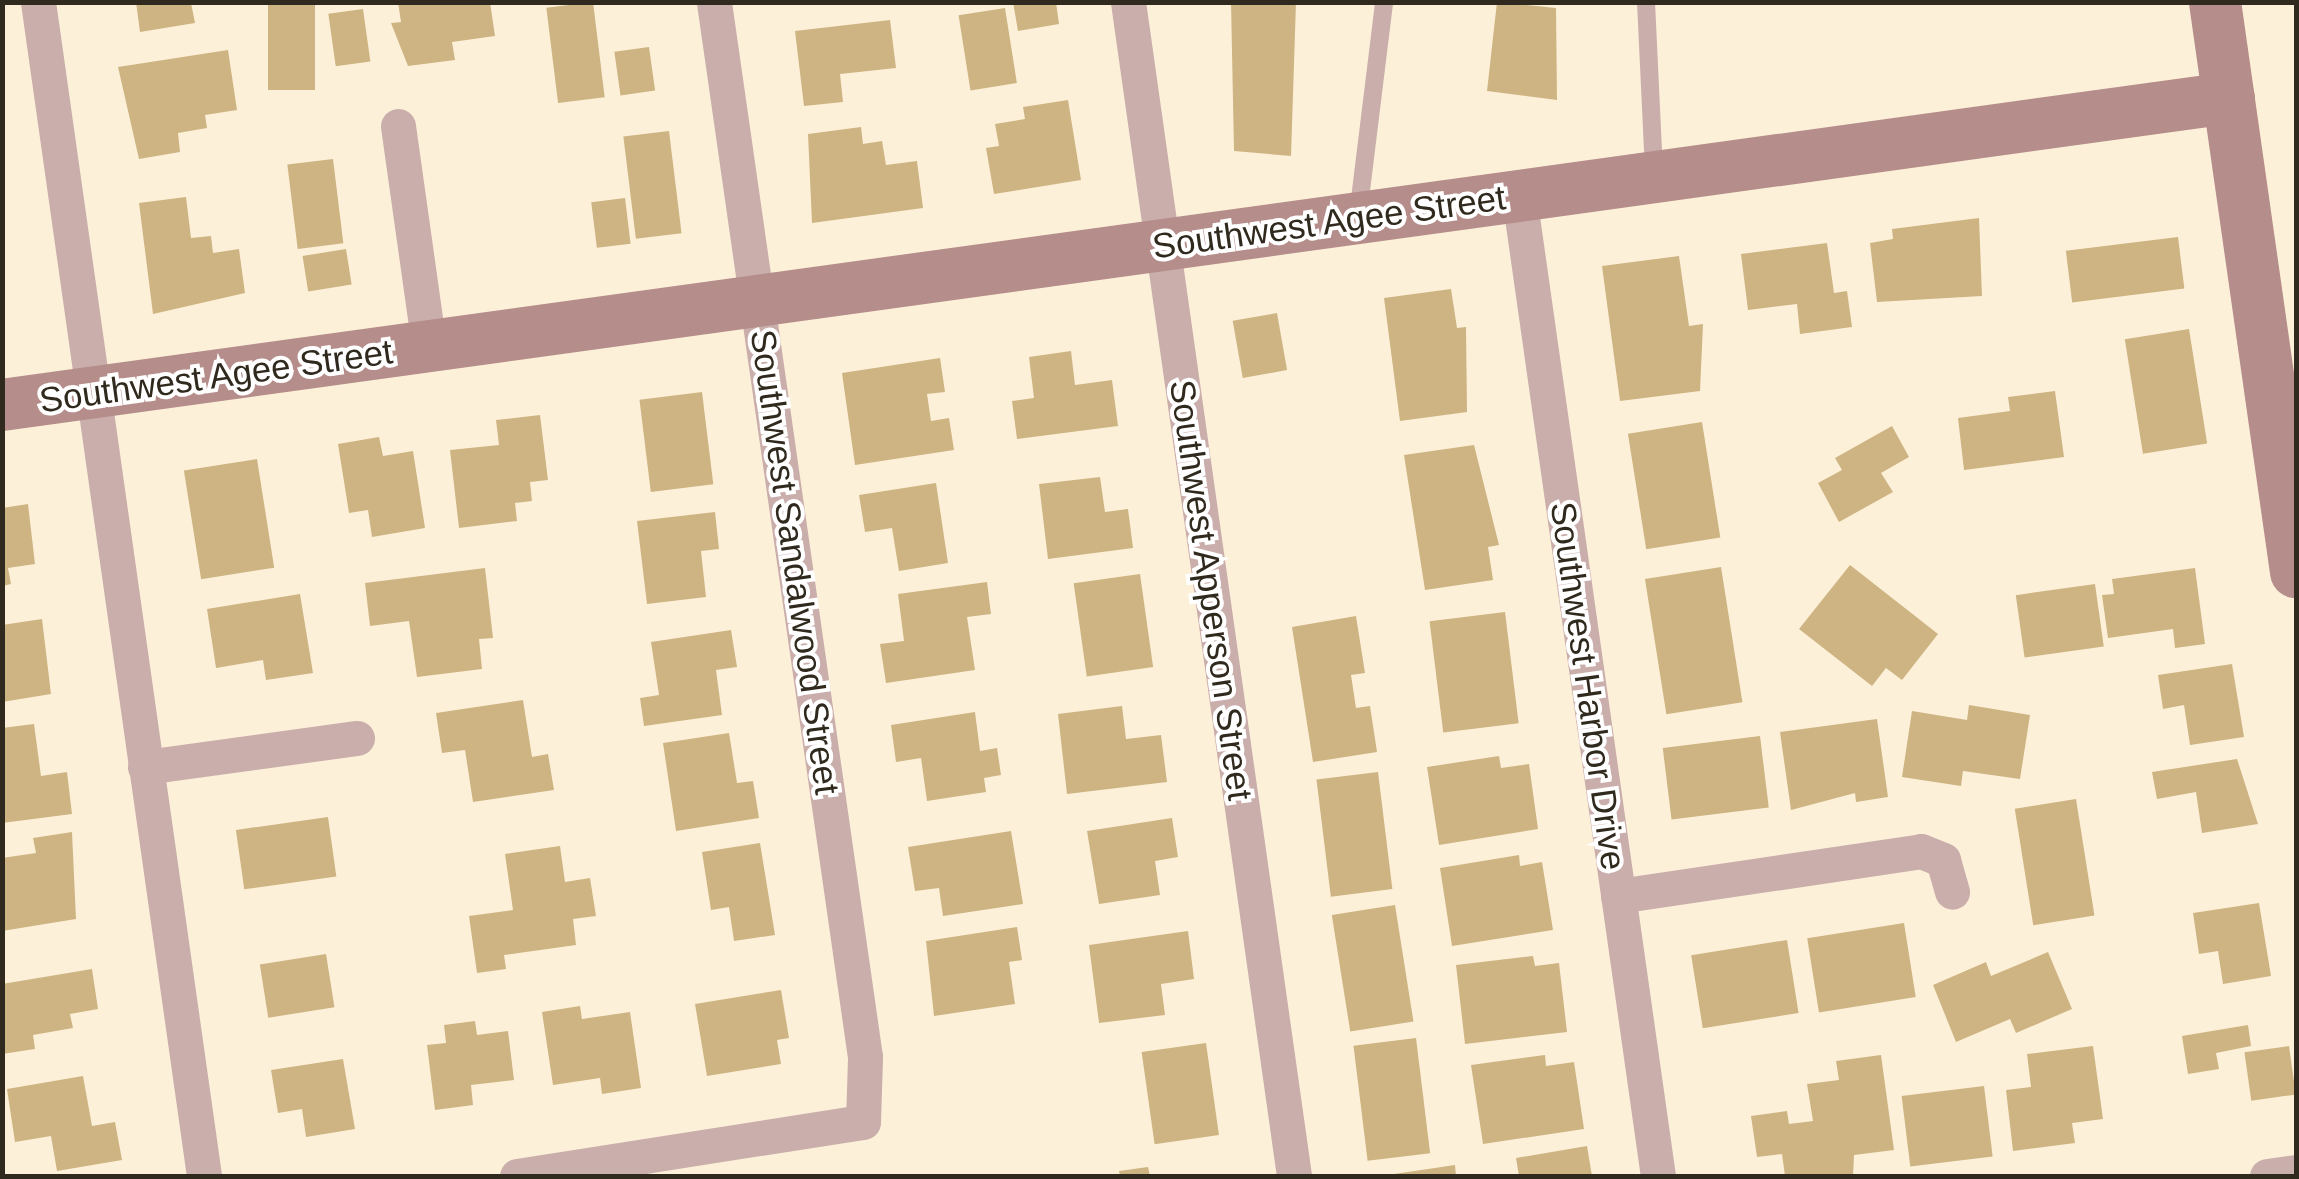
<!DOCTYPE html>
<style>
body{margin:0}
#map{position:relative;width:2299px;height:1179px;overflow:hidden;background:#fdf0d8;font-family:Helvetica,sans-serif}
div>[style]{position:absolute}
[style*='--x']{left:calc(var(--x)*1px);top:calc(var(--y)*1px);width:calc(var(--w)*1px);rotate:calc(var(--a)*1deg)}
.building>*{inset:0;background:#ceb483;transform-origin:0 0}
.lane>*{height:18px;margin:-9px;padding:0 9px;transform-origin:9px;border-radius:9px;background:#caaeac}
.street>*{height:35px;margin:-17.5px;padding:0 17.5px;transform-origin:17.5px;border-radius:17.5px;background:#caaeac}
.secondary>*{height:52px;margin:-26px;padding:0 26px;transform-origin:26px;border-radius:26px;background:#b58d8a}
span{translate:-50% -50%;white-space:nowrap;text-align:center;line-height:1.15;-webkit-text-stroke:8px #fff;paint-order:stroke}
.street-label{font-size:35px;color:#302a1e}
.frame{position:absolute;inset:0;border:5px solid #302a1e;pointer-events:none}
</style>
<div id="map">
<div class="building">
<i style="clip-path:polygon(136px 2px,191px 3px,195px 23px,140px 32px)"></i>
<i style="left:268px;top:2px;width:47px;height:88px"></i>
<i style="clip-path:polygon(398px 2px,490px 2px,495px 36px,452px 42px,455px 60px,408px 66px,391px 23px,401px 22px)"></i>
<i style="left:593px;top:2px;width:96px;height:47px;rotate:83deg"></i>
<i style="clip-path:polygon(1013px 2px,1056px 2px,1059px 24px,1018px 31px)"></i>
<i style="clip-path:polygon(1231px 2px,1296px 2px,1291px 156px,1234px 151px)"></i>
<i style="clip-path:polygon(1497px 2px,1556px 8px,1557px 100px,1487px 91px)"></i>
<i style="left:1005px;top:8px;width:76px;height:47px;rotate:81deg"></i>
<i style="left:363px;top:9px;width:53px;height:35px;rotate:82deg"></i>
<i style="clip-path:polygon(890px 20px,896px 68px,840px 74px,843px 102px,804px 106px,795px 31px)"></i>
<i style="left:649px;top:47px;width:44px;height:35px;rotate:82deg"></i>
<i style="clip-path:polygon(228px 50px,237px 110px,205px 115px,207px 128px,178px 133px,180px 152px,139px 159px,118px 67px)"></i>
<i style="clip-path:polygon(1068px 100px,1081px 180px,994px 194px,986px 148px,999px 146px,995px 124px,1025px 119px,1023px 107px)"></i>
<i style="clip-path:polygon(861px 127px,863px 144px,882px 141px,886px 165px,917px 161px,923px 208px,812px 223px,808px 134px)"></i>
<i style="left:669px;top:131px;width:103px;height:46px;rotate:83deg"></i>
<i style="left:333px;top:159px;width:85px;height:46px;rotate:83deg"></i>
<i style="clip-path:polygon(186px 197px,191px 238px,211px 236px,213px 253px,239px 249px,245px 293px,153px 314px,139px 203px)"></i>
<i style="left:625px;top:198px;width:46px;height:34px;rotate:83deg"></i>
<i style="clip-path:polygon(1979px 218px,1982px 296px,1877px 302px,1870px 243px,1893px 239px,1892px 229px)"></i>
<i style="left:2178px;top:237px;width:52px;height:113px;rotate:83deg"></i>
<i style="clip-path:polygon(1827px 243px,1834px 293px,1847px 291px,1852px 327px,1800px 334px,1797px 304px,1748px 310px,1741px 254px)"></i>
<i style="left:346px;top:249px;width:36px;height:44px;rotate:81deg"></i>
<i style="clip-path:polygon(1679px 256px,1689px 326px,1703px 324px,1700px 391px,1620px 401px,1602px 266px)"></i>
<i style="clip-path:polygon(1451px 289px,1457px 328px,1466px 327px,1467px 412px,1400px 421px,1384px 298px)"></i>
<i style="left:1277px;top:313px;width:58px;height:45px;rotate:80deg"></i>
<i style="left:2189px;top:329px;width:116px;height:65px;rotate:81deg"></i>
<i style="clip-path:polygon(1071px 351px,1075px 385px,1112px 380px,1118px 426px,1017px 439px,1012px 401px,1034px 398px,1029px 357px)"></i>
<i style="clip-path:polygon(940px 358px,945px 392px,927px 394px,931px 421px,949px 418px,954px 450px,855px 465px,842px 373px)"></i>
<i style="clip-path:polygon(2055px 391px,2064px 457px,1964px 470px,1958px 418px,2010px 411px,2008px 397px)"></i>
<i style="left:702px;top:392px;width:93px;height:63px;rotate:83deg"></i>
<i style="clip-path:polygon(540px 415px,548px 480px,530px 482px,532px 501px,515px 503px,517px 521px,459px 528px,450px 450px,499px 445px,496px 420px)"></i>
<i style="left:1702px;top:422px;width:117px;height:75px;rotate:81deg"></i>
<i style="clip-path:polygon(1892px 426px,1909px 457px,1881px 473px,1893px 492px,1839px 522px,1818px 483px,1842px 470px,1835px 458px)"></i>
<i style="clip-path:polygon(379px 437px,383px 456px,413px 451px,425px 528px,372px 537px,368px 510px,349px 513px,338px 444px)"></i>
<i style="clip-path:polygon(1474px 445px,1499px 545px,1488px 547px,1493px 580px,1425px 590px,1404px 455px)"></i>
<i style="left:257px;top:459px;width:110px;height:74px;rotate:81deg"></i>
<i style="clip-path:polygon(1100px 477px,1105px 512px,1128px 509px,1133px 548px,1048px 559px,1039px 484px)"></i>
<i style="clip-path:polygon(936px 483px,948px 563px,899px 571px,892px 528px,865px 532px,859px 495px)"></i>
<i style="clip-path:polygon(28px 504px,35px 564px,8px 568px,11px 584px,2px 586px,2px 508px)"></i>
<i style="clip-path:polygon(715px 512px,719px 549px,701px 551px,706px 597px,647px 604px,637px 521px)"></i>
<i style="clip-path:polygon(1850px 565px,1938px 634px,1902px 680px,1886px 668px,1872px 686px,1799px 629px)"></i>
<i style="left:1721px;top:567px;width:137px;height:77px;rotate:81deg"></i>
<i style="clip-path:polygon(485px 568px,493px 638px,479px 639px,482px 669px,417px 677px,409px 621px,370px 626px,365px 583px)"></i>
<i style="clip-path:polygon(2195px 568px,2205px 644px,2175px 648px,2173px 629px,2108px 638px,2102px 595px,2114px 594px,2112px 579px)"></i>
<i style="left:1140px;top:574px;width:94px;height:67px;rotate:82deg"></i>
<i style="clip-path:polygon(987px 582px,991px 614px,967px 617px,975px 670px,886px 683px,880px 644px,904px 641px,898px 594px)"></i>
<i style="left:2095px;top:584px;width:63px;height:80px;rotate:82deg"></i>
<i style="clip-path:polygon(300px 594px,313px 673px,266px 680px,263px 660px,216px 668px,207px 609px)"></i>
<i style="left:1505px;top:612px;width:112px;height:76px;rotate:83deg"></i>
<i style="clip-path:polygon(1356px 616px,1365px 673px,1351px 675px,1356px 708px,1370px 706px,1377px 752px,1313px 762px,1292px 627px)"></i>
<i style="clip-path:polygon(42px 619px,51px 694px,2px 702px,2px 625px)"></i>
<i style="clip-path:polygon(731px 630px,737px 667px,716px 670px,722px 715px,644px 726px,640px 698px,659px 695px,651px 642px)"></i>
<i style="clip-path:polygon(2232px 664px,2244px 737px,2190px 745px,2184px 705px,2163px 709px,2158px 675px)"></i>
<i style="clip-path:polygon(523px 700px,532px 757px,548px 754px,554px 790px,473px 802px,465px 750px,442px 753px,436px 713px)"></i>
<i style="clip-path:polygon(1969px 705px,2030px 715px,2020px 779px,1963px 771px,1961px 786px,1902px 777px,1912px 711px,1967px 720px)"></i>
<i style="clip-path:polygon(1122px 706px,1126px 739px,1161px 735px,1167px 782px,1067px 794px,1058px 714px)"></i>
<i style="clip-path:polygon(975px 712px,980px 751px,997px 748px,1001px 775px,984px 778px,986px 792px,927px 801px,921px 758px,896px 762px,891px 725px)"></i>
<i style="clip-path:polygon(1877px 719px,1888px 797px,1856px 802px,1855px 793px,1791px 810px,1780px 732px)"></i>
<i style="clip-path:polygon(34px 724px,41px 776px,67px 772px,72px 814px,2px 823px,2px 728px)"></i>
<i style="clip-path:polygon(729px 733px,737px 783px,753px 781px,759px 818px,676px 831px,663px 743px)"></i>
<i style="left:1760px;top:736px;width:72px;height:98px;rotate:83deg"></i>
<i style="clip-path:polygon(1499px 756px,1501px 768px,1529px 764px,1538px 829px,1439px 845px,1427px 767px)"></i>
<i style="clip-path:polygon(2237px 759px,2258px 824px,2202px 833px,2196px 792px,2157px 799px,2152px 772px)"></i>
<i style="left:1378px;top:772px;width:118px;height:62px;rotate:83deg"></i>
<i style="left:2076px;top:799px;width:118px;height:62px;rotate:81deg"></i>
<i style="left:328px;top:817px;width:60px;height:93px;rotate:82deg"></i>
<i style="clip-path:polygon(1172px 818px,1178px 857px,1155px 861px,1160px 895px,1099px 904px,1087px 831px)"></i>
<i style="clip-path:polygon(1011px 831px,1023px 904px,943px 916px,939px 888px,915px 891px,908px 847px)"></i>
<i style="clip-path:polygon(72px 832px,76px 919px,2px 931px,2px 858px,36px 853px,33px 838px)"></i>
<i style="clip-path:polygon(760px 843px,775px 935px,734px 941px,729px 907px,711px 910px,702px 852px)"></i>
<i style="clip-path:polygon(560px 846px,565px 882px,590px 878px,596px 916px,573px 919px,576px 945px,504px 955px,506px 969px,477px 973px,469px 916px,513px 910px,505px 854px)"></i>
<i style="clip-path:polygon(1519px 855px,1520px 866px,1542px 862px,1553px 930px,1452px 946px,1440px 868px)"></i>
<i style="clip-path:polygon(2259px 903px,2271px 976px,2223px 984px,2218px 951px,2199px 954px,2193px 913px)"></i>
<i style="left:1395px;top:905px;width:118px;height:64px;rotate:81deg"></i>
<i style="left:1904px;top:923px;width:75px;height:98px;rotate:81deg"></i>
<i style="clip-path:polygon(1017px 927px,1022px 960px,1009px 962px,1015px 1004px,934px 1016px,926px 941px)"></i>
<i style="clip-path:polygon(1188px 931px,1194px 979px,1161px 984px,1165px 1015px,1099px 1023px,1089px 945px)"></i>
<i style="left:1787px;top:940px;width:74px;height:97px;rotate:81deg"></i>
<i style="clip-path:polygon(2048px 952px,2072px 1009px,2016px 1033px,2010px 1019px,1956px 1042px,1933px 985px,1986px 962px,1991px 976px)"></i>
<i style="left:326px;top:954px;width:54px;height:67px;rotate:81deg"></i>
<i style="clip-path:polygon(1533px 956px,1535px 966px,1559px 963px,1567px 1032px,1465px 1044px,1456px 965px)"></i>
<i style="clip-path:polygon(92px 969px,98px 1009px,70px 1014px,73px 1028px,33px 1035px,35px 1049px,2px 1054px,2px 984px)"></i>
<i style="clip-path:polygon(781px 990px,789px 1038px,777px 1040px,781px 1064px,707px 1076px,695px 1004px)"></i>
<i style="clip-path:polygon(580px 1006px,582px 1019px,630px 1012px,641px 1088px,602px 1094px,600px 1078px,553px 1085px,542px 1012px)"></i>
<i style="clip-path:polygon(475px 1021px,477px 1035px,508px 1031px,514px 1080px,471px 1085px,473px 1105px,435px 1110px,427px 1045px,446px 1043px,444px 1025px)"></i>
<i style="clip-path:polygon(2248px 1025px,2251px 1046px,2216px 1053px,2219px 1069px,2188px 1074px,2182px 1036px)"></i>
<i style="left:1416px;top:1038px;width:116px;height:63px;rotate:83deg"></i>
<i style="left:1206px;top:1043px;width:93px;height:65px;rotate:82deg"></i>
<i style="clip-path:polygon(2093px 1046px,2103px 1119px,2072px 1123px,2075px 1143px,2013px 1151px,2006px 1090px,2031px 1087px,2027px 1054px)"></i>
<i style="left:2289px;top:1046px;width:49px;height:45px;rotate:82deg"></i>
<i style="clip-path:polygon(1545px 1055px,1546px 1066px,1574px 1062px,1584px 1129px,1483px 1144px,1471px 1065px)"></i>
<i style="clip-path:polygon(1881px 1055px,1894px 1150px,1854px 1155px,1853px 1176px,1785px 1176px,1782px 1154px,1757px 1157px,1751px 1116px,1787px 1111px,1789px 1124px,1813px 1121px,1807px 1084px,1839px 1080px,1836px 1061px)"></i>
<i style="clip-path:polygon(343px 1059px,355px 1129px,306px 1137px,302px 1109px,278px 1113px,271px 1070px)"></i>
<i style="clip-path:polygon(83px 1076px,92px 1126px,115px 1122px,122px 1160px,57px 1171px,51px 1136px,15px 1142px,7px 1089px)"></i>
<i style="left:1984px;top:1086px;width:71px;height:83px;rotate:83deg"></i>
<i style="clip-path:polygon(1587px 1146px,1592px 1176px,1519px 1176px,1516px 1158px)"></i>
<i style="clip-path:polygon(1455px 1165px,1456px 1176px,1394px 1176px,1394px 1174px)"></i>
<i style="clip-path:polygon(1148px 1167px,1150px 1176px,1120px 1176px,1119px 1171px)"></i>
</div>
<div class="lane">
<i style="--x:1646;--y:2;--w:170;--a:87.3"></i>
<i style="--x:1358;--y:215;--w:215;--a:-83"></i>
</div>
<div class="street">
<i style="--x:38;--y:2;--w:1186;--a:81.95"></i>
<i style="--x:1128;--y:2;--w:1186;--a:81.95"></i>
<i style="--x:398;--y:126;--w:223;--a:82"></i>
<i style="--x:1519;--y:196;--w:990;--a:81.93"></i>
<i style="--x:145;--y:767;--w:214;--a:-7.8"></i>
<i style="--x:1618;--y:896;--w:306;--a:-8.4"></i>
<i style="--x:1921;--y:851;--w:24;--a:22"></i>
<i style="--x:1943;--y:860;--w:33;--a:74"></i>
<i style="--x:517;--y:1176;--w:350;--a:-8.9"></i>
<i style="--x:863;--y:1122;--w:65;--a:-88.2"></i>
<i style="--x:865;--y:1057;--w:1066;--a:-98.15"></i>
<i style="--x:2267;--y:1176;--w:29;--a:-8"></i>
</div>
<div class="secondary">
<i style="--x:2215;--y:2;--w:576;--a:81.91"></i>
<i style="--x:2;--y:405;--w:2248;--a:-7.85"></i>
</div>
<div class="street-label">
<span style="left:1329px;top:222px;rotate:-8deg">Southwest Agee Street</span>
<span style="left:216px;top:376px;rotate:-8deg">Southwest Agee Street</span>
<span style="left:795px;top:562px;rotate:82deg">Southwest Sandalwood Street</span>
<span style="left:1211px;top:590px;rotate:82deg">Southwest Apperson Street</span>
<span style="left:1588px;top:686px;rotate:82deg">Southwest Harbor Drive</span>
</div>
<div class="frame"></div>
</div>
